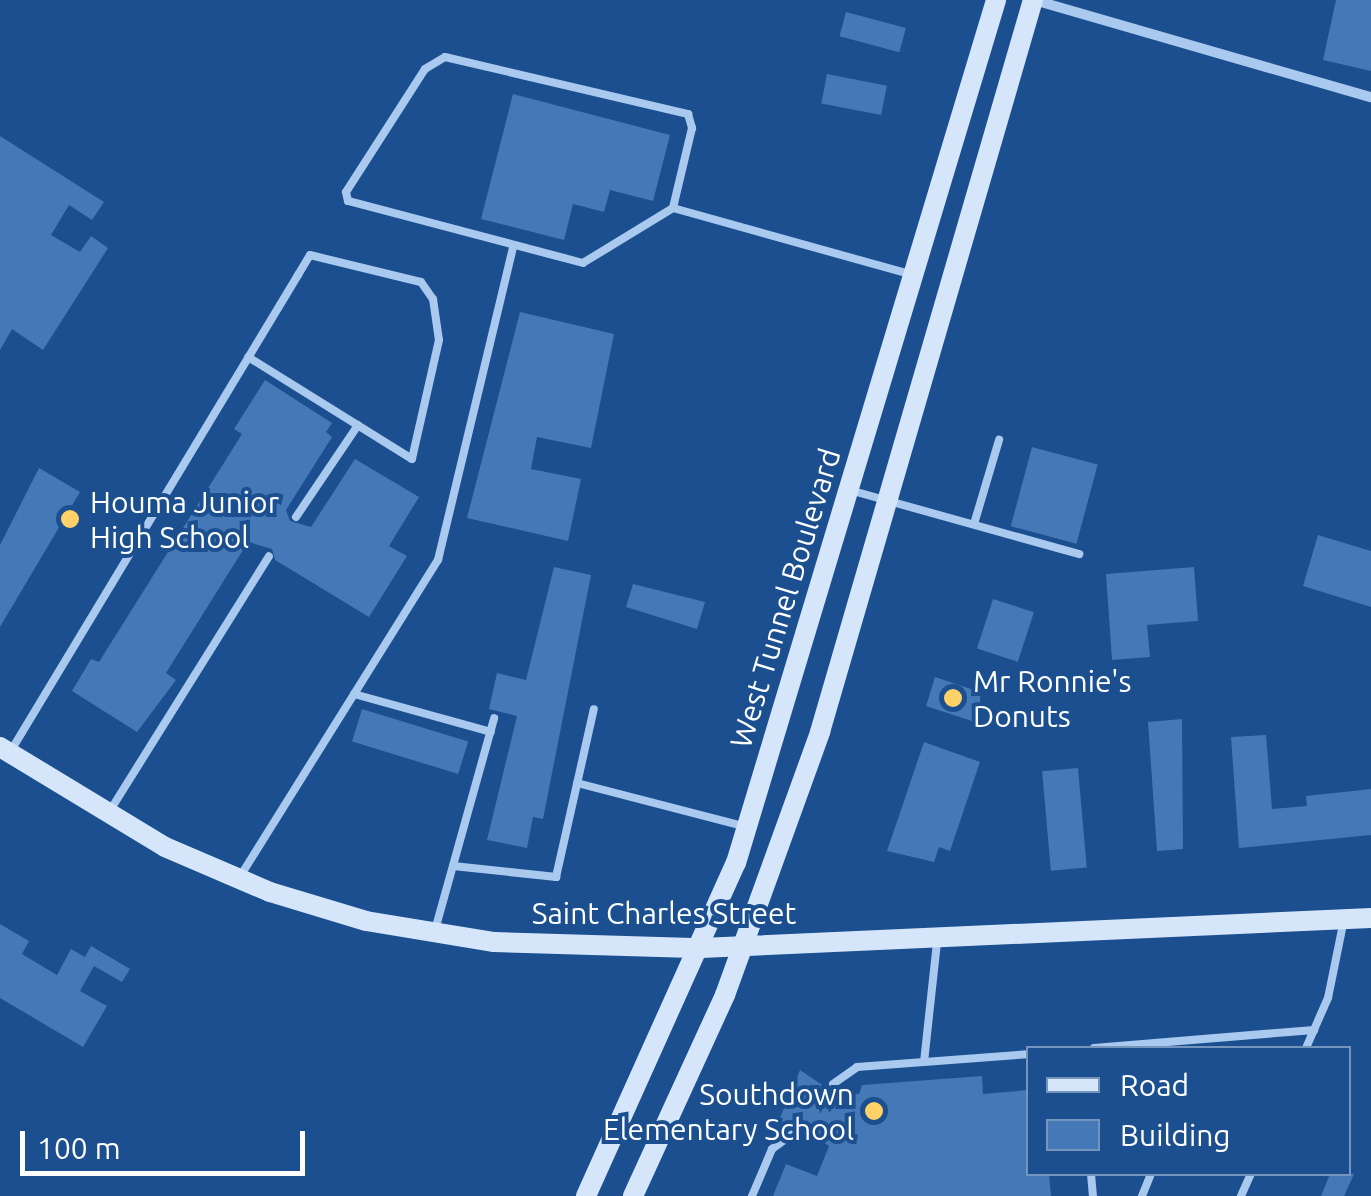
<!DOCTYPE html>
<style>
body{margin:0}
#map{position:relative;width:1371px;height:1196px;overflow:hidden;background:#1b4f8f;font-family:Ubuntu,sans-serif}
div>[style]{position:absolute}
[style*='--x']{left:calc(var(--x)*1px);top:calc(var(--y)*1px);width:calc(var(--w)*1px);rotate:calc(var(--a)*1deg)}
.building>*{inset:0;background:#4478b7;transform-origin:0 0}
.lane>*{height:8px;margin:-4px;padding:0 4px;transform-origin:4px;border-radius:4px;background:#a9c9ee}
.street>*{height:10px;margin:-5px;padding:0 5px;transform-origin:5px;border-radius:5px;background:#a9c9ee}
.secondary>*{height:20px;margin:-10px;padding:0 10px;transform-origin:10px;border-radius:10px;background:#d6e6fa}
.dots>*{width:28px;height:28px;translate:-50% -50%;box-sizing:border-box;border:5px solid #1b4f8f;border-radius:50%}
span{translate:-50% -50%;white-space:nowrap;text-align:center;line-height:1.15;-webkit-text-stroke:8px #1b4f8f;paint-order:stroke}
.poi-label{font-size:30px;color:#fff}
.left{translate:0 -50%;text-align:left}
.right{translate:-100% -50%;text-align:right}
.street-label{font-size:30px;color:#fff}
.legend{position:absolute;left:1026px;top:1046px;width:325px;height:130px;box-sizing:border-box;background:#1b4f8f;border:2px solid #7695bc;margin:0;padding:12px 18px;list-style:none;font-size:30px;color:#fff}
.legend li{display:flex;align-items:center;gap:20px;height:50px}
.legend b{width:50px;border:2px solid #7695bc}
.scale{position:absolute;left:20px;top:1131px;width:285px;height:45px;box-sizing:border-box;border:5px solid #fff;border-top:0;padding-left:12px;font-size:30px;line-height:35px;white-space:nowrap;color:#fff;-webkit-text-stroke:8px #1b4f8f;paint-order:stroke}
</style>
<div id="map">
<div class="building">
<i style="clip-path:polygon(1336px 0,1371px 0,1371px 71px,1323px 60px)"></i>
<i style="left:846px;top:12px;width:62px;height:25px;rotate:15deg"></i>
<i style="left:827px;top:74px;width:61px;height:30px;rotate:11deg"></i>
<i style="clip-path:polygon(513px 94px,670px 135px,653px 201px,610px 190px,604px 212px,573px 204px,564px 240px,481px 219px)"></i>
<i style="clip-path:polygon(0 136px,104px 202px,92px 220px,69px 205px,51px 235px,80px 252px,91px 236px,108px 248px,43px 350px,12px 329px,0 350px)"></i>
<i style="clip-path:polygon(520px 312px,614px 334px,591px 448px,537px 437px,531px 469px,581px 479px,568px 541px,467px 518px)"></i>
<i style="clip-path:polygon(265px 380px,332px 423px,326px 432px,332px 437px,286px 510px,290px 521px,311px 527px,355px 459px,419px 497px,389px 546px,407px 556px,369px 617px,275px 560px,272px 549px,248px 542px,166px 673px,176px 680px,137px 732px,72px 691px,91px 659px,99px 662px,242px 434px,234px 429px)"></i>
<i style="left:1032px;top:447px;width:68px;height:82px;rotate:15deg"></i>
<i style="clip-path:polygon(39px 468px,80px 492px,0 627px,0 545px)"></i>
<i style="clip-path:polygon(1318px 535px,1371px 551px,1371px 607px,1303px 586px)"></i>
<i style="clip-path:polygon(554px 567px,591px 575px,543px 819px,533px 817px,527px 848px,487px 840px,517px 716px,489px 709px,497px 673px,526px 680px)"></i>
<i style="clip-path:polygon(1194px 567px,1198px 621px,1147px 625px,1150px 657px,1112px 660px,1106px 574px)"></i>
<i style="clip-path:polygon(633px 584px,705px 602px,697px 629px,626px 607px)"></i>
<i style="left:993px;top:599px;width:43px;height:52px;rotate:18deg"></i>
<i style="clip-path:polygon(935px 677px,980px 692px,981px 724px,926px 706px)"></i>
<i style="left:362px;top:709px;width:111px;height:34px;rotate:17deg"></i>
<i style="clip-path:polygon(1182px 719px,1183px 849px,1157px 851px,1148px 722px)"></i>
<i style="clip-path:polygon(1266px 735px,1272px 809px,1307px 806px,1306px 796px,1371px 789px,1371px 835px,1239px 848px,1231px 737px)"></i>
<i style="clip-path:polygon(924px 742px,980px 762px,950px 851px,939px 847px,934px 862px,887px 851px)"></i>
<i style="left:1078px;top:768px;width:100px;height:36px;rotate:85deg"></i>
<i style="clip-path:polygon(0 924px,29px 941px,22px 954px,57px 975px,71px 949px,85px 957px,91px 946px,130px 969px,122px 982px,94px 966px,80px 991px,107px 1006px,83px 1047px,0 998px)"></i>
<i style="clip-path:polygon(800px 1070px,831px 1091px,859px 1094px,862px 1085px,982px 1076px,983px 1094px,1028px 1090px,1028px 1174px,1049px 1174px,1051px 1196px,773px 1196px,786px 1164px,817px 1176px,829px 1146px,797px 1125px,777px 1125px)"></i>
<i style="clip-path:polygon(1330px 1174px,1354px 1174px,1344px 1196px,1321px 1196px)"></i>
</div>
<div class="lane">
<i style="--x:445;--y:57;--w:250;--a:13.2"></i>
<i style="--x:688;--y:114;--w:15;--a:74"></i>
<i style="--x:692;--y:128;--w:82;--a:103.4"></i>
<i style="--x:673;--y:208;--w:105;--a:148.6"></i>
<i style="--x:583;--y:263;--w:243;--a:-165.2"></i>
<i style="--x:348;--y:201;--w:9;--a:-103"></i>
<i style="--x:346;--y:192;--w:146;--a:-57.3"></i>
<i style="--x:425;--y:69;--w:23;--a:-31"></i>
<i style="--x:673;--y:208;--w:249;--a:15.6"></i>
<i style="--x:853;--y:491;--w:235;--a:15.6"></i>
<i style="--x:296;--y:517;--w:111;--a:-56"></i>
<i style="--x:974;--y:524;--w:88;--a:-73.4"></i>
<i style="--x:354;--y:694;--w:142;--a:15.5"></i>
<i style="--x:12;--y:749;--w:554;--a:-58.89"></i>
<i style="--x:298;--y:275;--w:23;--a:-59"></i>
<i style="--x:310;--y:255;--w:114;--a:13.7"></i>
<i style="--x:421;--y:282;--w:21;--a:55"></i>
<i style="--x:433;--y:299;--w:41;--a:81.7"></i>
<i style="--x:439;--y:340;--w:122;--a:102.8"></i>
<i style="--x:412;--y:459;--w:193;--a:-148.1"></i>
<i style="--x:577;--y:783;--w:176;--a:14.5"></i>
<i style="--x:111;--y:809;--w:298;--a:-58"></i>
<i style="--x:453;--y:866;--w:104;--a:6.1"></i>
<i style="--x:556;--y:877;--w:172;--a:-77.3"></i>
<i style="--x:241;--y:875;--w:372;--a:-58"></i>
<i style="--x:438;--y:560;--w:321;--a:-76.5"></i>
<i style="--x:435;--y:930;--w:220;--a:-74.4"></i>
<i style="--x:1094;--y:1048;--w:221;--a:-4.7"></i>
<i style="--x:1306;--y:1048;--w:55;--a:-66.3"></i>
<i style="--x:1328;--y:998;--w:76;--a:-78.5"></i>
<i style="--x:924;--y:1062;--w:121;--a:-83.8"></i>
<i style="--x:833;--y:1084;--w:29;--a:-35"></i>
<i style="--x:857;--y:1067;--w:171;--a:-4.3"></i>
<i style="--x:1091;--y:1174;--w:22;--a:85"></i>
<i style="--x:752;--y:1196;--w:51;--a:-66.9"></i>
<i style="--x:772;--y:1149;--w:29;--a:-36"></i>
<i style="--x:1142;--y:1196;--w:24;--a:-68"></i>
<i style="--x:1241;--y:1196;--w:24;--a:-66"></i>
</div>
<div class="street">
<i style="--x:1034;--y:0;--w:351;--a:16.1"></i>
</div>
<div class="secondary">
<i style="--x:0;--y:747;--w:193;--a:31.2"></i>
<i style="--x:165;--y:847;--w:114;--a:23.2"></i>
<i style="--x:270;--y:892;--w:100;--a:16.8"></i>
<i style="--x:366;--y:921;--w:130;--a:9.3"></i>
<i style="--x:494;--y:942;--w:207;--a:1.7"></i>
<i style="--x:701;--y:948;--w:671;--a:-2.56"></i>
<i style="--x:586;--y:1196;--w:365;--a:-65.8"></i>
<i style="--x:736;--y:863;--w:901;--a:-73.23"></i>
<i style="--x:633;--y:1196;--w:221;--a:-65.4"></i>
<i style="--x:725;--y:995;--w:280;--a:-70.1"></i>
<i style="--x:820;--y:732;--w:762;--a:-73.78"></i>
</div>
<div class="dots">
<i style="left:70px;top:519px;background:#ffd166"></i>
<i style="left:953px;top:698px;background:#ffd166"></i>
<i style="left:874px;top:1111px;background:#ffd166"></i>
</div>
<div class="poi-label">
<span class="left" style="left:90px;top:519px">Houma Junior<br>High School</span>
<span class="left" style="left:973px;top:698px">Mr Ronnie's<br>Donuts</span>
<span class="right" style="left:854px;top:1111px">Southdown<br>Elementary School</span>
</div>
<div class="street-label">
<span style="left:785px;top:598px;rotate:-73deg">West Tunnel Boulevard</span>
<span style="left:664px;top:913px">Saint Charles Street</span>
</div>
<ul class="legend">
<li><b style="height:12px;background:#d6e6fa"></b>Road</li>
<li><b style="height:28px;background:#4478b7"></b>Building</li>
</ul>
<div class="scale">100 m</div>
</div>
